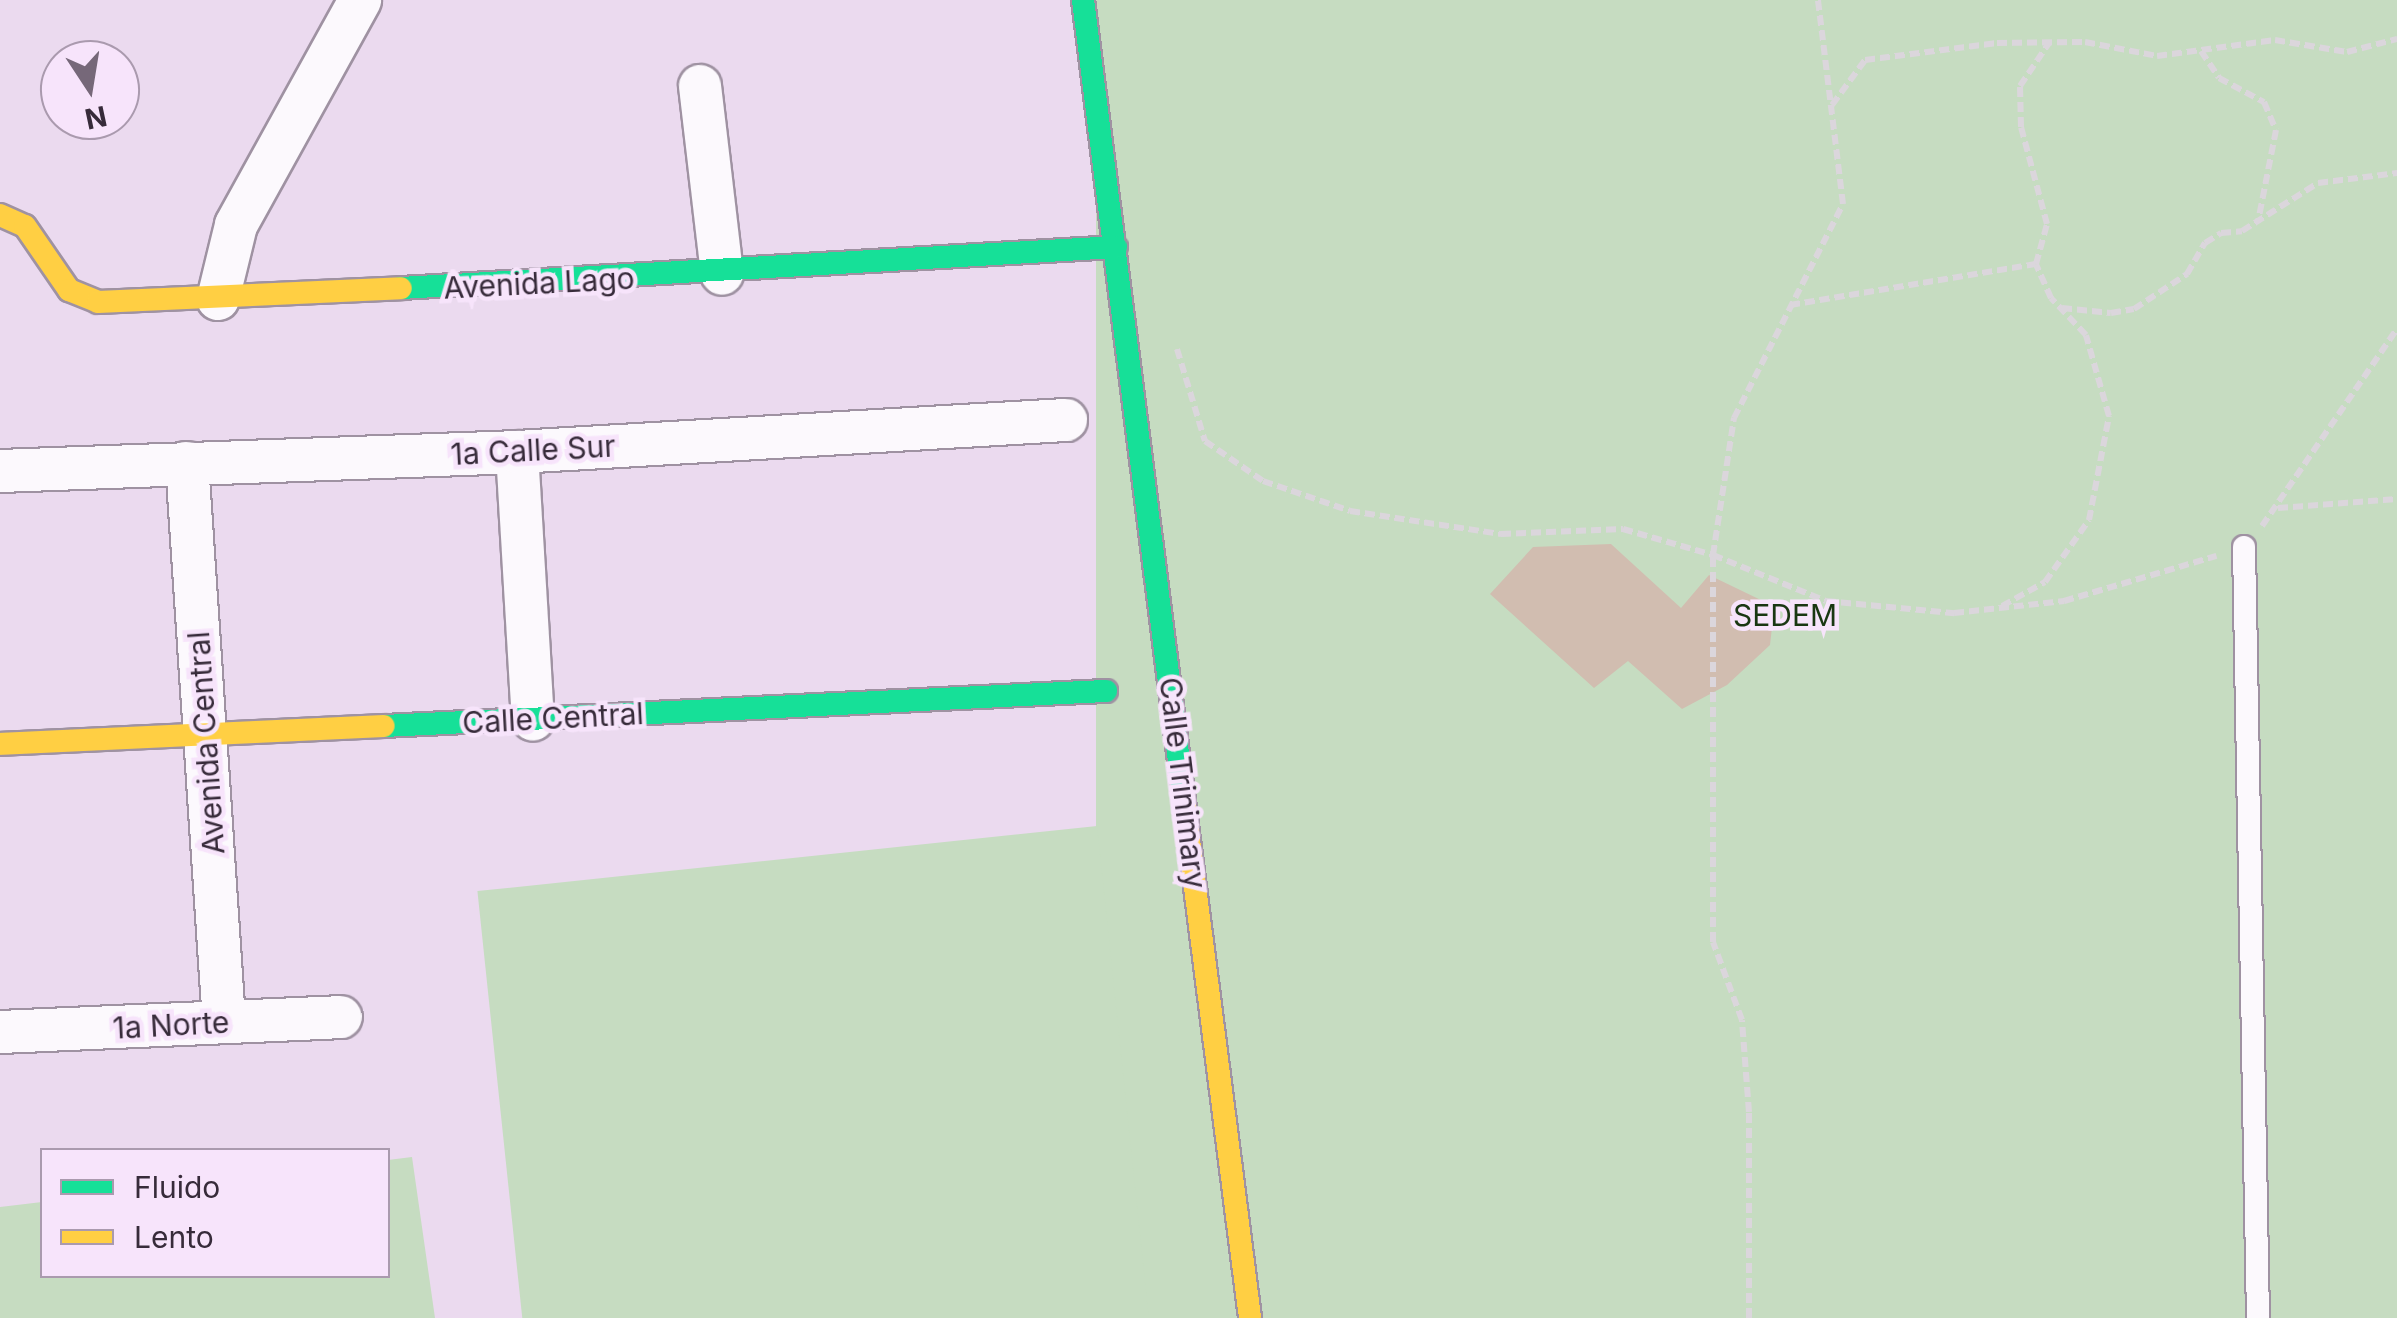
<!DOCTYPE html>
<style>
body{margin:0}
#map{position:relative;width:2397px;height:1318px;overflow:hidden;background:#ebdaef;font-family:Inter,sans-serif}
div>[style]{position:absolute}
[style*='--x']{left:calc(var(--x)*1px);top:calc(var(--y)*1px);width:calc(var(--w)*1px);rotate:calc(var(--a)*1deg)}
.green>*{inset:0;background:#c6dcc1;transform-origin:0 0}
.building>*{inset:0;background:#d1bdb0}
.path>*{height:6px;margin-top:-3px;transform-origin:0;background:repeating-linear-gradient(90deg,#dbd6dc 0 10px,transparent 0 15px)}
.roads{filter:drop-shadow(2px 0 #9f92a2) drop-shadow(-2px 0 #9f92a2) drop-shadow(0 2px #9f92a2) drop-shadow(0 -2px #9f92a2)}
.lane>*{height:22px;margin:-11px;padding:0 11px;transform-origin:11px;border-radius:11px;background:#fcf9fd}
.street>*{height:42px;margin:-21px;padding:0 21px;transform-origin:21px;border-radius:21px;background:#fcf9fd}
.fast>*{height:22px;margin:-11px;padding:0 11px;transform-origin:11px;border-radius:11px;background:#16e098}
.slow>*{height:22px;margin:-11px;padding:0 11px;transform-origin:11px;border-radius:11px;background:#ffcf43}
span{translate:-50% -50%;white-space:nowrap;text-align:center;line-height:1.15;-webkit-text-stroke:9px #f7e4fb;paint-order:stroke}
.street-label{font-size:30px;color:#372b3a}
.park-label{font-size:30px;color:#193712}
.legend{position:absolute;left:40px;top:1148px;width:350px;height:130px;box-sizing:border-box;background:#f7e4fb;border:2px solid #aa9aae;margin:0;padding:12px 18px;list-style:none;font-size:30px;color:#372b3a}
.legend li{display:flex;align-items:center;gap:20px;height:50px}
.legend b{width:50px;border:2px solid #aa9aae}
.north{position:absolute;left:40px;top:40px;width:100px;height:100px;box-sizing:border-box;background:#f7e4fb;border:2px solid #aa9aae;border-radius:50%;rotate:168deg;font-size:28px;font-weight:700;line-height:40px;text-align:center;color:#372b3a}
.north::after{content:'';display:block;margin:auto;width:35px;height:45px;background:#766879;clip-path:polygon(50% 0,100% 100%,50% 72%,0 100%)}
</style>
<div id="map">
<div class="green">
<i style="left:1096px;top:0;width:1301px;height:1328px"></i>
<i style="left:1097px;top:826px;width:495px;height:623px;rotate:84deg"></i>
<i style="clip-path:polygon(412px 1157px,435px 1318px,0 1318px,0 1207px,42px 1202px,42px 1276px,388px 1276px,388px 1160px)"></i>
</div>
<div class="building">
<i style="clip-path:polygon(1611px 544px,1681px 608px,1709px 575px,1765px 602px,1773px 618px,1770px 645px,1727px 685px,1682px 709px,1628px 661px,1594px 688px,1490px 594px,1533px 547px)"></i>
</div>
<div class="path">
<i style="--x:2201;--y:51;--w:32;--a:56"></i>
<i style="--x:2219;--y:78;--w:51;--a:28.1"></i>
<i style="--x:2264;--y:102;--w:30;--a:67"></i>
<i style="--x:2276;--y:130;--w:94;--a:101.1"></i>
<i style="--x:1832;--y:105;--w:56;--a:-53.7"></i>
<i style="--x:1865;--y:60;--w:133;--a:-7.3"></i>
<i style="--x:1997;--y:43;--w:88;--a:-0.7"></i>
<i style="--x:2085;--y:42;--w:73;--a:11"></i>
<i style="--x:2157;--y:56;--w:119;--a:-7.7"></i>
<i style="--x:2275;--y:40;--w:73;--a:9.5"></i>
<i style="--x:2347;--y:52;--w:52;--a:-14.6"></i>
<i style="--x:1790;--y:305;--w:249;--a:-9.5"></i>
<i style="--x:2062;--y:308;--w:49;--a:5.8"></i>
<i style="--x:2111;--y:313;--w:23;--a:-10"></i>
<i style="--x:2134;--y:309;--w:64;--a:-33.4"></i>
<i style="--x:2187;--y:274;--w:36;--a:-60"></i>
<i style="--x:2205;--y:243;--w:19;--a:-32"></i>
<i style="--x:2221;--y:233;--w:21;--a:-5"></i>
<i style="--x:2242;--y:231;--w:90;--a:-32.3"></i>
<i style="--x:2318;--y:183;--w:80;--a:-7.2"></i>
<i style="--x:1177;--y:349;--w:96;--a:73.1"></i>
<i style="--x:1205;--y:441;--w:70;--a:34.6"></i>
<i style="--x:1263;--y:481;--w:92;--a:19"></i>
<i style="--x:1350;--y:511;--w:153;--a:8.7"></i>
<i style="--x:1501;--y:534;--w:122;--a:-2.3"></i>
<i style="--x:1623;--y:529;--w:94;--a:16.1"></i>
<i style="--x:1713;--y:555;--w:122;--a:22.2"></i>
<i style="--x:1826;--y:601;--w:129;--a:5.4"></i>
<i style="--x:1954;--y:613;--w:111;--a:-6.2"></i>
<i style="--x:2064;--y:601;--w:159;--a:-16.5"></i>
<i style="--x:2278;--y:508;--w:119;--a:-4.3"></i>
<i style="--x:2262;--y:526;--w:239;--a:-55.6"></i>
<i style="--x:2002;--y:606;--w:49;--a:-29.2"></i>
<i style="--x:2045;--y:582;--w:76;--a:-54.6"></i>
<i style="--x:2089;--y:520;--w:106;--a:-79.1"></i>
<i style="--x:2109;--y:416;--w:84;--a:-105.9"></i>
<i style="--x:2086;--y:335;--w:51;--a:-133.4"></i>
<i style="--x:2051;--y:298;--w:37;--a:-114"></i>
<i style="--x:2036;--y:264;--w:41;--a:-74.6"></i>
<i style="--x:2047;--y:224;--w:100;--a:-105"></i>
<i style="--x:2021;--y:127;--w:41;--a:-91.4"></i>
<i style="--x:2020;--y:86;--w:52;--a:-56"></i>
<i style="--x:1749;--y:1318;--w:206;--a:-90"></i>
<i style="--x:1749;--y:1112;--w:92;--a:-94.4"></i>
<i style="--x:1742;--y:1020;--w:83;--a:-110.4"></i>
<i style="--x:1713;--y:942;--w:387;--a:-90"></i>
<i style="--x:1713;--y:555;--w:139;--a:-81.3"></i>
<i style="--x:1734;--y:418;--w:240;--a:-63"></i>
<i style="--x:1843;--y:204;--w:206;--a:-97"></i>
</div>
<div class="roads">
<div class="lane">
<i style="--x:2244;--y:547;--w:771;--a:88.96"></i>
</div>
<div class="street">
<i style="--x:700;--y:86;--w:189;--a:83.3"></i>
<i style="--x:218;--y:299;--w:76;--a:-76.3"></i>
<i style="--x:236;--y:225;--w:257;--a:-61.1"></i>
<i style="--x:517;--y:452;--w:268;--a:86.6"></i>
<i style="--x:187;--y:463;--w:560;--a:86.21"></i>
<i style="--x:0;--y:471;--w:517;--a:-2.1"></i>
<i style="--x:517;--y:452;--w:550;--a:-3.34"></i>
<i style="--x:0;--y:1032;--w:341;--a:-2.5"></i>
</div>
<div class="fast">
<i style="--x:1083;--y:0;--w:807;--a:82.81"></i>
<i style="--x:401;--y:288;--w:716;--a:-3.28"></i>
<i style="--x:384;--y:726;--w:723;--a:-2.78"></i>
</div>
<div class="slow">
<i style="--x:0;--y:215;--w:27;--a:24"></i>
<i style="--x:25;--y:226;--w:78;--a:55.5"></i>
<i style="--x:69;--y:290;--w:31;--a:22"></i>
<i style="--x:98;--y:302;--w:303;--a:-2.6"></i>
<i style="--x:0;--y:744;--w:384;--a:-2.7"></i>
<i style="--x:1184;--y:801;--w:521;--a:82.72"></i>
</div>
</div>
<div class="street-label">
<span style="left:539px;top:283px;rotate:-3deg">Avenida Lago</span>
<span style="left:533px;top:450px;rotate:-3deg">1a Calle Sur</span>
<span style="left:553px;top:718px;rotate:-3deg">Calle Central</span>
<span style="left:206px;top:743px;rotate:-94deg">Avenida Central</span>
<span style="left:1183px;top:783px;rotate:83deg">Calle Trinimary</span>
<span style="left:171px;top:1025px;rotate:-3deg">1a Norte</span>
</div>
<div class="park-label">
<span style="left:1785px;top:615px">SEDEM</span>
</div>
<ul class="legend">
<li><b style="height:12px;background:#16e098"></b>Fluido</li>
<li><b style="height:12px;background:#ffcf43"></b>Lento</li>
</ul>
<div class="north">N</div>
</div>
